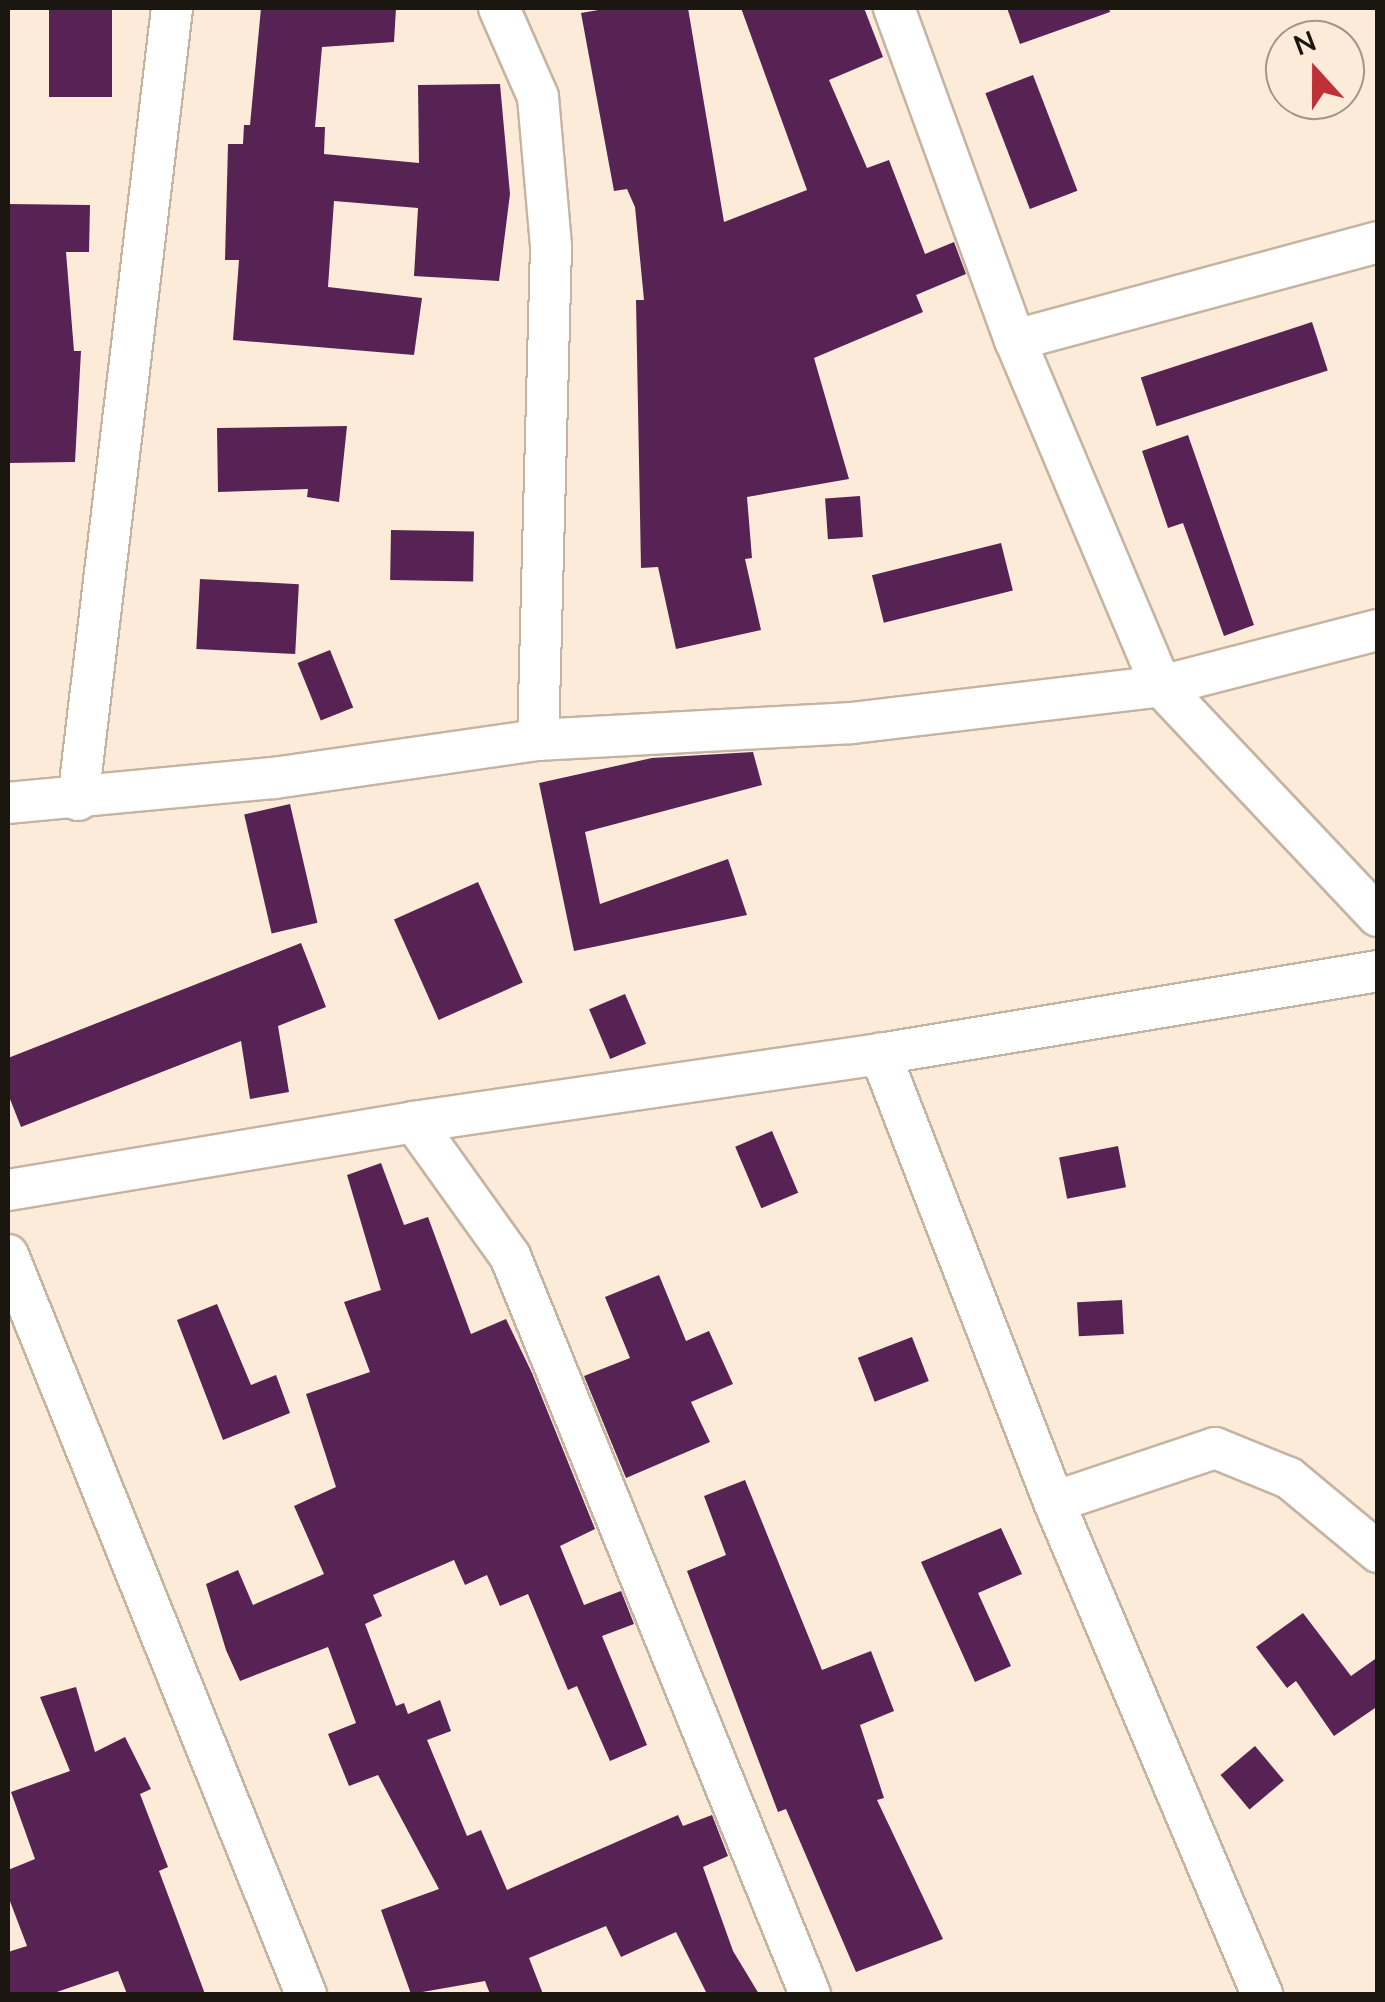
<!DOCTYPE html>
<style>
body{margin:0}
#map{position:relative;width:1385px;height:2002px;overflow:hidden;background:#fcebd8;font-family:"Nunito Sans",sans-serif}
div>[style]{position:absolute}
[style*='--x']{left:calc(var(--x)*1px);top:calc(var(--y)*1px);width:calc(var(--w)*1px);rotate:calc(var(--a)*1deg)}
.building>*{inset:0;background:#572354;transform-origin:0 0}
.roads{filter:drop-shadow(2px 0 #c4b4a2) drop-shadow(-2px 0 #c4b4a2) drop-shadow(0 2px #c4b4a2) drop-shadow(0 -2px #c4b4a2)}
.minor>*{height:40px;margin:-20px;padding:0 20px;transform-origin:20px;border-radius:20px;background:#fff}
span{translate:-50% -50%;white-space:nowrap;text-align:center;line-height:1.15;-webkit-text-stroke:10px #fcebd8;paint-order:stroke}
.frame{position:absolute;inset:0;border:10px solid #1c1610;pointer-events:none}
.north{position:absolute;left:1265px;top:20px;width:100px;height:100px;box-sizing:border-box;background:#fcebd8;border:2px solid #a29688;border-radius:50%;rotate:339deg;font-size:28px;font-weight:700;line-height:40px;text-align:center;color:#1c1610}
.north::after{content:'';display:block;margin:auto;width:35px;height:45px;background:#c03037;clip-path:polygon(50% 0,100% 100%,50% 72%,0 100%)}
</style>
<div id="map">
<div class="building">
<i style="left:49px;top:8px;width:63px;height:89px"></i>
<i style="clip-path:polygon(261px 8px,396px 8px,394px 42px,322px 47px,315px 127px,325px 127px,324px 154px,419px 163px,418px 85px,500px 84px,510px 194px,499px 281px,414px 276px,418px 208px,334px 201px,328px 287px,422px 298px,414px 355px,233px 340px,239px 260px,225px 260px,228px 144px,243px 144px,244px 125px,250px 125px)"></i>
<i style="clip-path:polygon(610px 8px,688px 8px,724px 222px,807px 190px,741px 8px,864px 8px,883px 57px,829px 80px,867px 168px,889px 160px,925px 254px,954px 242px,966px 274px,916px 295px,923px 312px,814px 358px,849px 479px,747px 497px,752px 558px,745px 559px,761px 630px,676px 649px,658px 567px,641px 568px,636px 300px,644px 300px,635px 207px,627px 189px,614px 191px,581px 13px)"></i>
<i style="clip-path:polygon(1007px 8px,1109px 8px,1110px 12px,1020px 44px)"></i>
<i style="left:1033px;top:75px;width:124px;height:51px;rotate:69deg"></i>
<i style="clip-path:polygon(8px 204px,90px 205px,89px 252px,66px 252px,74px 351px,81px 351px,75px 462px,8px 463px)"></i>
<i style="left:1312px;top:322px;width:51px;height:180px;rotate:72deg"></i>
<i style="clip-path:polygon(347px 426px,339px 502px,307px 497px,308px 489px,218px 492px,217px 428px)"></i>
<i style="clip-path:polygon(1188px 435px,1254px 625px,1224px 636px,1183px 523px,1168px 528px,1142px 451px)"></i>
<i style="left:860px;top:496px;width:41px;height:35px;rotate:86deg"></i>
<i style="left:391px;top:530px;width:83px;height:50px;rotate:1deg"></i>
<i style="left:1001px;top:543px;width:49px;height:133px;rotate:76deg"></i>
<i style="left:200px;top:579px;width:99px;height:70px;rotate:3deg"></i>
<i style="left:330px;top:650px;width:62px;height:35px;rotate:68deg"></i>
<i style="clip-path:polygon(753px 752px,762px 785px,585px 832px,600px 904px,728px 859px,747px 915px,574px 951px,539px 783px,652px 758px)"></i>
<i style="left:290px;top:804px;width:122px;height:47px;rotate:77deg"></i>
<i style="left:478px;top:882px;width:110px;height:92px;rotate:66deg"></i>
<i style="clip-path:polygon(301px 943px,326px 1007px,278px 1026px,289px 1092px,250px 1099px,241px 1041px,21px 1127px,8px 1094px,8px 1058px)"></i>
<i style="left:625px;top:994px;width:54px;height:39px;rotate:67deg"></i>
<i style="left:772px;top:1131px;width:67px;height:40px;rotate:67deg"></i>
<i style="left:1118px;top:1146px;width:42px;height:60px;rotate:79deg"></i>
<i style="clip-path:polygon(381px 1163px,404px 1225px,428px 1217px,471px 1334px,506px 1319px,532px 1373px,595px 1529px,560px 1546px,584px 1605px,621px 1591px,634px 1624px,602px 1636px,647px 1745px,610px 1761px,577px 1686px,568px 1690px,528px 1594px,500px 1606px,487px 1575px,465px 1585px,454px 1560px,373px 1595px,382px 1616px,365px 1624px,396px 1706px,404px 1703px,408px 1714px,440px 1700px,451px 1731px,427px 1740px,467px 1836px,481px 1830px,507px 1890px,678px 1815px,683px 1826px,712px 1815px,728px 1856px,703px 1867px,733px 1951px,759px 1994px,707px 1994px,676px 1932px,621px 1957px,606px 1926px,529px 1958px,543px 1994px,490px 1994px,485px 1981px,411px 1994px,381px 1910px,439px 1889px,378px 1775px,349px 1786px,328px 1734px,356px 1723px,328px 1647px,240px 1681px,226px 1650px,206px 1584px,238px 1570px,253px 1605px,324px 1574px,294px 1506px,336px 1487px,306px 1394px,370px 1372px,344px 1302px,381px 1290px,347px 1175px)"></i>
<i style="clip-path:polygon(659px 1275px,686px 1341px,709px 1331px,733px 1384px,691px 1402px,710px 1442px,626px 1478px,584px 1376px,630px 1358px,605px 1297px)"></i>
<i style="left:1122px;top:1300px;width:34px;height:45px;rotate:87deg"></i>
<i style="clip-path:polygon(217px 1304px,251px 1385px,276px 1375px,290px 1413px,223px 1440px,177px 1320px)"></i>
<i style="left:912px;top:1337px;width:47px;height:58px;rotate:69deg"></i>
<i style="clip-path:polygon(745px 1480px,822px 1670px,871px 1651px,894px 1711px,860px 1725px,884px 1798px,877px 1800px,943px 1939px,856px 1972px,786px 1809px,778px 1812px,687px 1571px,726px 1555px,704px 1496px)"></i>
<i style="clip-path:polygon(1001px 1528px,1022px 1574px,978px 1593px,1011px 1666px,975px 1682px,921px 1562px)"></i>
<i style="clip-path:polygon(1303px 1613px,1351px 1676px,1378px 1657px,1378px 1706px,1334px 1736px,1296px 1681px,1287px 1688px,1256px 1647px)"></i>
<i style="clip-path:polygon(76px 1687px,95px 1752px,125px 1737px,151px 1789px,140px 1794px,168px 1867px,159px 1871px,205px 1994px,127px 1994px,118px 1971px,51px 1994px,8px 1994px,8px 1952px,27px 1946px,8px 1896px,8px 1870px,35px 1859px,11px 1792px,70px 1771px,40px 1697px)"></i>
<i style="left:1255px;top:1746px;width:45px;height:45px;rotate:50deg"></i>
</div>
<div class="roads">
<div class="minor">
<i style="--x:499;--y:8;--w:97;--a:66.3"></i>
<i style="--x:538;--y:97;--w:150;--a:85"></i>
<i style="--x:551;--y:246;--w:494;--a:91.5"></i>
<i style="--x:894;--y:8;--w:353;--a:70"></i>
<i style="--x:1015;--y:340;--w:376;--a:67.1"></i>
<i style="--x:1161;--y:686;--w:316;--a:46.7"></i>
<i style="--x:1015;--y:340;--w:376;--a:-15.1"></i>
<i style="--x:78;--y:800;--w:798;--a:-83.23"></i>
<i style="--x:8;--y:803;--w:267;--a:-5.4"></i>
<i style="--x:274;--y:778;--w:267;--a:-8.2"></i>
<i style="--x:538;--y:740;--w:314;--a:-3.1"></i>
<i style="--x:852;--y:723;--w:311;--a:-6.8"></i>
<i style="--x:1161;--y:686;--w:224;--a:-14.5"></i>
<i style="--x:414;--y:1122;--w:471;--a:-8.3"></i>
<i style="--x:8;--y:1190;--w:412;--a:-9.5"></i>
<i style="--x:414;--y:1122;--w:165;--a:54.4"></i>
<i style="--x:510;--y:1256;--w:797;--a:67.88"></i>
<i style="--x:8;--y:1255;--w:797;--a:68.04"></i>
<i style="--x:1054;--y:1502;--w:170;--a:-18.5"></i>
<i style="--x:1215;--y:1448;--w:80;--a:22.1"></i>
<i style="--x:1289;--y:1478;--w:116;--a:39.7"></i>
<i style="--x:1262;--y:1994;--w:534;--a:-112.92"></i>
<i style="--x:1054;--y:1502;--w:481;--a:-111.2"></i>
<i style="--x:880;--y:1054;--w:505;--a:-9.46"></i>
</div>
</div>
<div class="frame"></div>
<div class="north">N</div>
</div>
